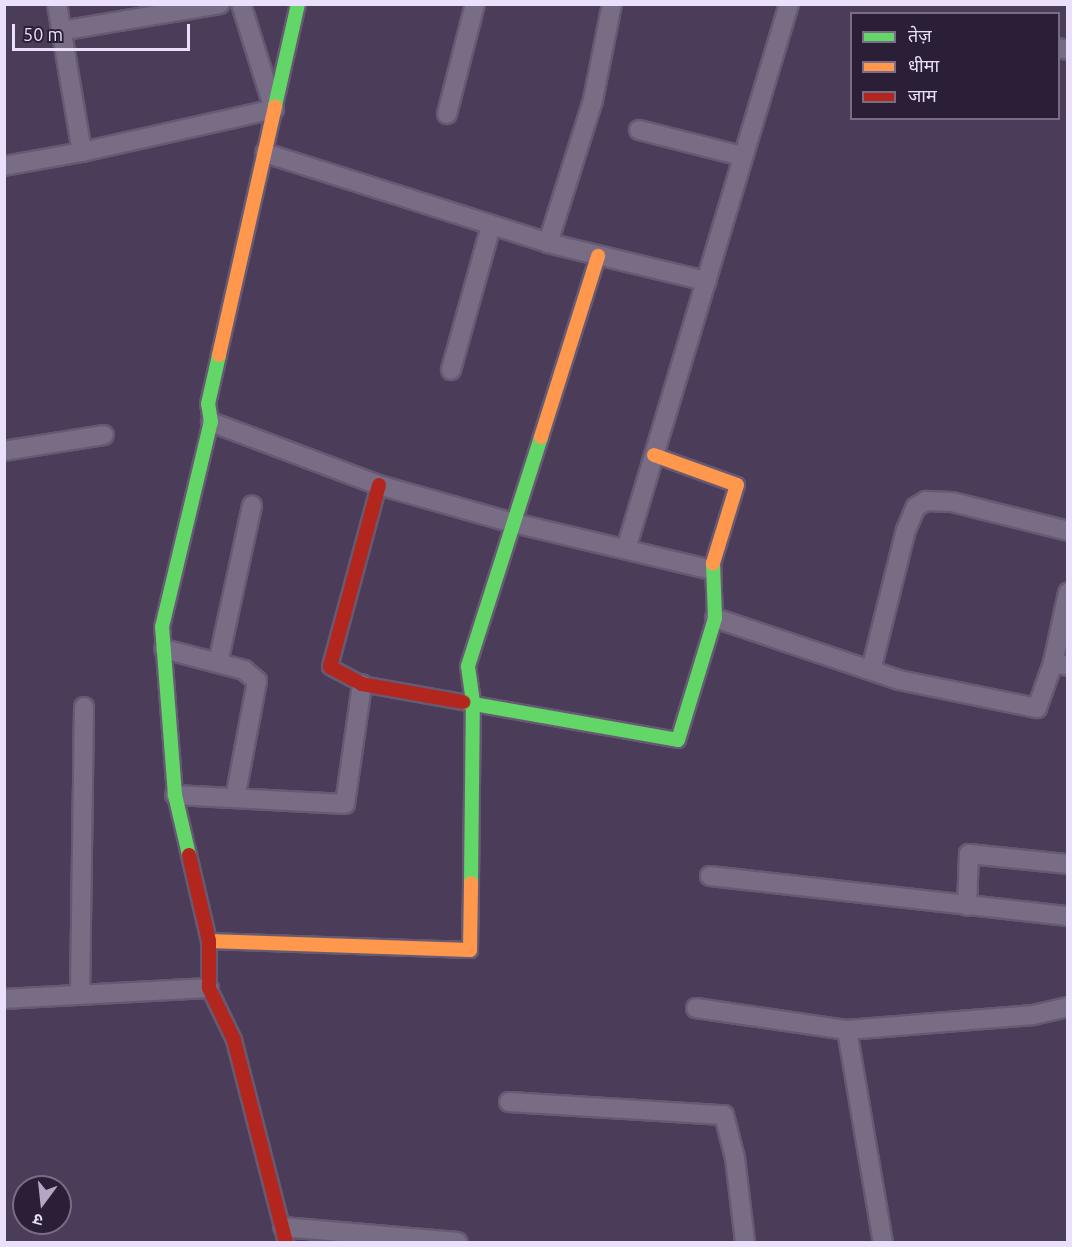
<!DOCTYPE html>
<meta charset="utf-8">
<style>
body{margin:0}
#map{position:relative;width:1072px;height:1247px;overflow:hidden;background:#4b3c5a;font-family:Ubuntu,"Noto Sans Devanagari",sans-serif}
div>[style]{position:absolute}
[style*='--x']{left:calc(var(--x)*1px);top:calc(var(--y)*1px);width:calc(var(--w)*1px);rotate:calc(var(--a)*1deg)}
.roads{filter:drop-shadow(2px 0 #665a73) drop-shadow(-2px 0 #665a73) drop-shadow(0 2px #665a73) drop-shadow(0 -2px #665a73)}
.street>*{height:18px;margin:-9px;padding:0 9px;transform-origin:9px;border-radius:9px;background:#786d84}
.fast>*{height:14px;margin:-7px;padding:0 7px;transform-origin:7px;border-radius:7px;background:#63d668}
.slow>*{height:14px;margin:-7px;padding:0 7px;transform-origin:7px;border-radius:7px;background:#ff974d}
.jam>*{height:14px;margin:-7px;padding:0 7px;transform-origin:7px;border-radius:7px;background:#b3261e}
span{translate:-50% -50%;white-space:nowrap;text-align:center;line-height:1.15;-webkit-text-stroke:6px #2b1f38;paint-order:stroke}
.frame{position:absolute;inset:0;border:6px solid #ebe0fc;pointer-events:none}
.legend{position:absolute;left:850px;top:12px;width:210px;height:108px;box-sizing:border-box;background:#2b1f38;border:2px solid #786c86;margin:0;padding:8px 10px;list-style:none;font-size:18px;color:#ebe0fc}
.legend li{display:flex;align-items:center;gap:12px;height:30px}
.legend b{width:30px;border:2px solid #786c86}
.north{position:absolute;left:12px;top:1175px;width:60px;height:60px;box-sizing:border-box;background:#2b1f38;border:2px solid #786c86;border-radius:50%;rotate:195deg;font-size:16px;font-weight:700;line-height:24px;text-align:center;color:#ebe0fc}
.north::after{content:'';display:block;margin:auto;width:21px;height:27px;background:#b3a7c3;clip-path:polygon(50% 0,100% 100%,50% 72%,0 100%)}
.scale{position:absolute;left:12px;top:24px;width:178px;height:27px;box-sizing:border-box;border:3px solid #ebe0fc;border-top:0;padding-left:8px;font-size:18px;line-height:21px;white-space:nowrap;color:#ebe0fc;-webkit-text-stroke:4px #2b1f38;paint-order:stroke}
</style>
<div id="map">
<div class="roads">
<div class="street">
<i style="--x:57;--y:4;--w:150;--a:80.4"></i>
<i style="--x:82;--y:152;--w:197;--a:-12.6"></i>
<i style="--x:274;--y:109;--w:110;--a:-107.4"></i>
<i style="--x:61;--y:31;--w:161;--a:-9.6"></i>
<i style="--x:1058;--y:48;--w:10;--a:11"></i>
<i style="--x:447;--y:114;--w:114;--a:-75.7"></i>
<i style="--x:639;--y:130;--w:106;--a:14.2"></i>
<i style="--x:265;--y:153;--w:297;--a:17.6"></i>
<i style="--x:548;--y:243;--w:163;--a:13.5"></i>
<i style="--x:4;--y:166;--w:79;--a:-10.2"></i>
<i style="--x:548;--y:243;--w:150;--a:-72.5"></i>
<i style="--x:593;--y:100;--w:98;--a:-78.8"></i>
<i style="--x:451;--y:370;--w:149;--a:-74.5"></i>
<i style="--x:211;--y:422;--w:179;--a:20.6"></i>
<i style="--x:379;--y:485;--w:136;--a:15.8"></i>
<i style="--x:510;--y:522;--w:207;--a:13.4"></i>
<i style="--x:4;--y:451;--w:101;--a:-9.1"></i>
<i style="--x:626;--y:549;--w:569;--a:-73.35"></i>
<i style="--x:715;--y:618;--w:194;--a:18.6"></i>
<i style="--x:899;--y:680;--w:141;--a:11.5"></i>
<i style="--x:1037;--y:708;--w:48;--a:-70.4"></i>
<i style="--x:1053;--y:663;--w:15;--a:11"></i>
<i style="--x:164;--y:649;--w:83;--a:14.7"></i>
<i style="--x:244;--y:670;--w:17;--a:40"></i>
<i style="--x:257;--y:681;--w:119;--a:100.6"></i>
<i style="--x:218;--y:663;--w:161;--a:-77.8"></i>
<i style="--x:1053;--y:663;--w:72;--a:-77.9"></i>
<i style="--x:871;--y:670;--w:144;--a:-76"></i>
<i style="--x:906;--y:530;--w:25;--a:-67"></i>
<i style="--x:916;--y:507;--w:12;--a:-31"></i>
<i style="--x:926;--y:501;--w:26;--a:2"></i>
<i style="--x:952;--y:502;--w:120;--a:14"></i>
<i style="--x:175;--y:795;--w:170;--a:3"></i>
<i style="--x:345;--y:804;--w:121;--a:-81.9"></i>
<i style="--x:710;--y:876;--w:360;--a:6.4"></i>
<i style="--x:967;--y:906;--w:52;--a:-87.8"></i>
<i style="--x:969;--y:854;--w:100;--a:5.8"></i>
<i style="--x:80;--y:995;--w:288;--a:-89.2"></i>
<i style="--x:4;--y:999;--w:205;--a:-3.1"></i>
<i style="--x:696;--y:1008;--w:153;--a:8.3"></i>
<i style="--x:847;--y:1030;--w:187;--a:-4.6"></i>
<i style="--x:1033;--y:1015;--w:36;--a:-13"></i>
<i style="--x:847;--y:1030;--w:215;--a:80.4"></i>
<i style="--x:509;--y:1102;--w:215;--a:3.5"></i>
<i style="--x:724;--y:1115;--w:44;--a:75.7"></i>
<i style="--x:735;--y:1158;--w:85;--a:83.2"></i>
<i style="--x:283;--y:1227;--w:175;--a:4.9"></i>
</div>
<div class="fast">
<i style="--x:275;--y:106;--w:105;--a:-77.3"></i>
<i style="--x:463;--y:702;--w:218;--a:10"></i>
<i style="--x:678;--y:740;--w:127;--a:-73.1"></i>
<i style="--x:715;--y:618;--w:55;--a:-92.1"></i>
<i style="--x:189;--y:855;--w:62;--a:-103.1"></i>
<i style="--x:175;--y:795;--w:169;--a:-94.4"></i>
<i style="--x:162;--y:627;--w:211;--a:-76.6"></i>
<i style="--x:211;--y:422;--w:18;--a:-99"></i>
<i style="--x:208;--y:404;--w:50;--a:-77.3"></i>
<i style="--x:471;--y:883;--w:181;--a:-89.4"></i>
<i style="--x:473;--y:702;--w:36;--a:-98"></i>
<i style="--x:468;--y:666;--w:240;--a:-72.3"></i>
</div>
<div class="slow">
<i style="--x:219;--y:355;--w:255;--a:-77.3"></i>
<i style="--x:541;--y:437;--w:190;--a:-72.5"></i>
<i style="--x:654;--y:455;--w:88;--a:19.9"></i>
<i style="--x:737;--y:485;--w:82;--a:107.1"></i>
<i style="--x:209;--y:941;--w:261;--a:2"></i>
<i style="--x:470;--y:950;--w:67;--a:-89.1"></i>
</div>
<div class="jam">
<i style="--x:379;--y:485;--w:188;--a:105.1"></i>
<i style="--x:330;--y:667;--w:36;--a:28"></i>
<i style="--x:362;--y:684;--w:103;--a:10.1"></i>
<i style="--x:189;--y:855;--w:88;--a:76.9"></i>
<i style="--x:209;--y:941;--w:47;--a:90"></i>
<i style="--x:209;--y:988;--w:58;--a:64.3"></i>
<i style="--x:234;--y:1040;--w:209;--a:75.6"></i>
</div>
</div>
<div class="frame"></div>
<ul class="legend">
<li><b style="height:8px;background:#63d668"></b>तेज़</li>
<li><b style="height:8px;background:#ff974d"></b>धीमा</li>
<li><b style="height:8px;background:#b3261e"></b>जाम</li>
</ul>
<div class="north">उ</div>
<div class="scale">50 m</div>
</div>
